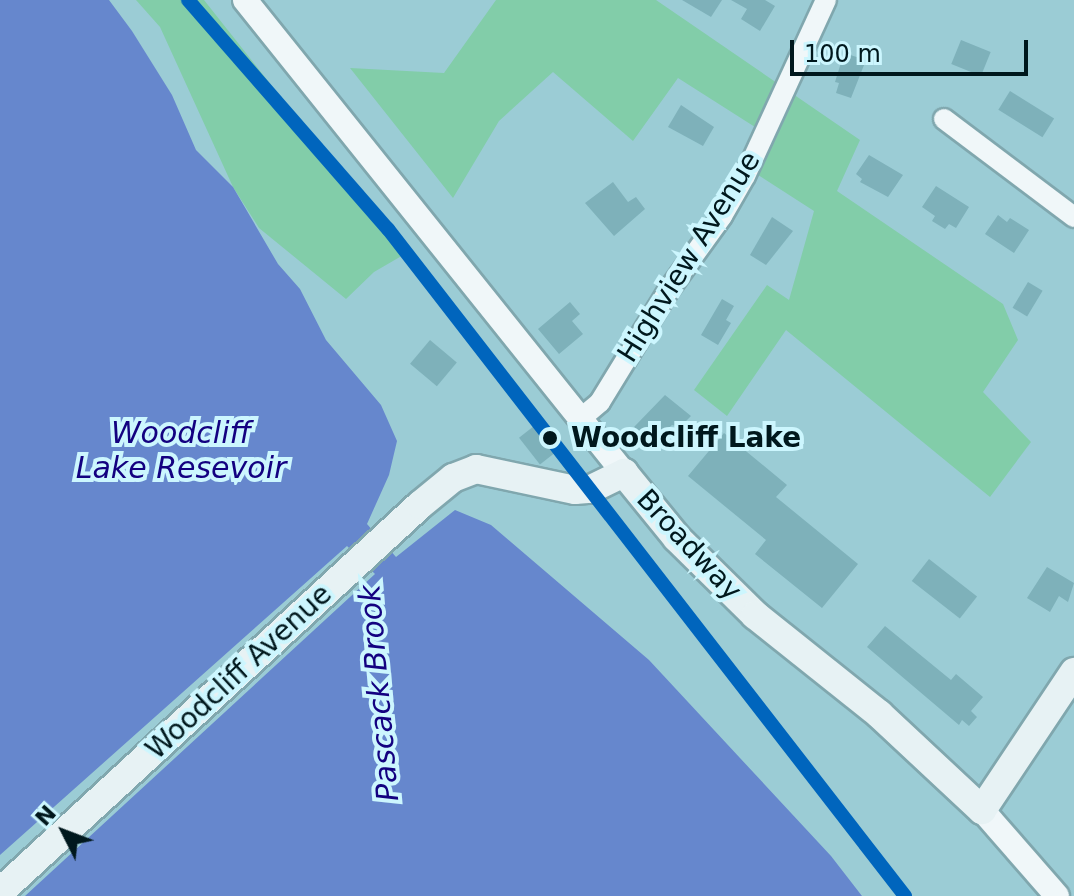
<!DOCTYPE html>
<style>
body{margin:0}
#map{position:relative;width:1074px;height:896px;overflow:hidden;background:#9bccd5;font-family:"DejaVu Sans",sans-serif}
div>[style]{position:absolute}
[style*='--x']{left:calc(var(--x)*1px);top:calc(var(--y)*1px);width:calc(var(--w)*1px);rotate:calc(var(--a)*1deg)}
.green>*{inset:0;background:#82cda9}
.water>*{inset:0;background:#6687cd}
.building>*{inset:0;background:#7eb1ba;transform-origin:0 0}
.roads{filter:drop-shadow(2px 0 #80a7ae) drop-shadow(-2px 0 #80a7ae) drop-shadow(0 2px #80a7ae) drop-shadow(0 -2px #80a7ae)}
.minor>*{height:20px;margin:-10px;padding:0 10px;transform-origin:10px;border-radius:10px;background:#f0f7f9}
.tertiary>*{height:24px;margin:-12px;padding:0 12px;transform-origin:12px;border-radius:12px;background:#f0f7f9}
.secondary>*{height:28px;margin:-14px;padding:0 14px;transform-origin:14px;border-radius:14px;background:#e7f2f4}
.rail-1>*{height:14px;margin:-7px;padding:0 7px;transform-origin:7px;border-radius:7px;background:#0065bd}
.dots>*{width:22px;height:22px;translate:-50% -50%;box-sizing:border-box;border:4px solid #ccf6fe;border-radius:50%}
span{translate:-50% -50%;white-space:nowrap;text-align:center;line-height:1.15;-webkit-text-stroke:8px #ccf6fe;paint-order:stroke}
.street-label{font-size:28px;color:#00181d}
.stop-label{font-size:28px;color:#00181d;font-weight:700}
.left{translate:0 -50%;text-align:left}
.water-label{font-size:30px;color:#130180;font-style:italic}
.north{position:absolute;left:24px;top:792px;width:80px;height:80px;-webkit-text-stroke:6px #ccf6fe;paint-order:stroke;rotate:312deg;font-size:22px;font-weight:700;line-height:32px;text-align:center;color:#00181d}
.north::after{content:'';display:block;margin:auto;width:28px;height:36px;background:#00181d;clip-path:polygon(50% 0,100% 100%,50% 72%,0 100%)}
.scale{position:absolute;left:790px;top:40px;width:238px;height:36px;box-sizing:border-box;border:4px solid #00181d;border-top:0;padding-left:10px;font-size:24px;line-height:28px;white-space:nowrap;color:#00181d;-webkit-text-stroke:6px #ccf6fe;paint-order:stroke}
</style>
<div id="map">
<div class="green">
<i style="clip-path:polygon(136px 0,204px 0,405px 254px,374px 272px,346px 299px,259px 228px,233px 187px,160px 27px)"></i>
<i style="clip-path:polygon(496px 0,656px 0,860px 140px,837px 191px,1003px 304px,1018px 340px,983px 392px,1031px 442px,990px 497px,786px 330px,727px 416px,694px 390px,767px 285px,789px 300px,814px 211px,744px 166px,766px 134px,678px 78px,633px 141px,553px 72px,499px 121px,453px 198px,350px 68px,444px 73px)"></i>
</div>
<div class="water">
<i style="clip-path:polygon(0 0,109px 0,132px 31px,172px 95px,196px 150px,233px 187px,278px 264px,300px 289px,326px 340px,381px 405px,397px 441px,389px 475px,367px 524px,396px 557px,455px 510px,491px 525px,649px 660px,831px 856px,862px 896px,25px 896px,375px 574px,347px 546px,0 855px)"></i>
</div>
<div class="building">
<i style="clip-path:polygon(682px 0,722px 0,711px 17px)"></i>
<i style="clip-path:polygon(731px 0,765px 0,775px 6px,760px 31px,741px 19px,747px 9px)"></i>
<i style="left:961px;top:40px;width:32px;height:26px;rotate:22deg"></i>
<i style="clip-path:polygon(844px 53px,866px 60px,851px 98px,836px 93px,839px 83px,835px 82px)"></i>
<i style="left:1010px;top:91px;width:52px;height:22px;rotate:32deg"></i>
<i style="clip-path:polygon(681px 105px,714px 127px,703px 146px,668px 127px)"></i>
<i style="clip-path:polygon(869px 155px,903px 175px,888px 197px,860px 182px,862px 179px,856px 174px)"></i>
<i style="clip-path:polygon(613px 182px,628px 202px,636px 197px,645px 209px,614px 236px,585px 203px)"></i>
<i style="clip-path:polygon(936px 186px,969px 207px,956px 228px,949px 224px,945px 229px,932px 221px,935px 216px,922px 207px)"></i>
<i style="clip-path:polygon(998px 215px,1007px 222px,1010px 218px,1029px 230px,1014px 253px,985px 234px)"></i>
<i style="clip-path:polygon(772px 217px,793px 231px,766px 265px,750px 255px)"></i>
<i style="left:1028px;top:282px;width:17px;height:30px;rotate:31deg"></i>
<i style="clip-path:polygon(722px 299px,734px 306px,726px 320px,731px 323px,718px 345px,701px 335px)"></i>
<i style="clip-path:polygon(570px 302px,580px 314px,572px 321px,583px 334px,559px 354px,538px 329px)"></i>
<i style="left:430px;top:340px;width:35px;height:31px;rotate:40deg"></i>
<i style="clip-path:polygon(665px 395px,691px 416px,680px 427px,672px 425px,652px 443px,634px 427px)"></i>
<i style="left:534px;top:426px;width:34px;height:19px;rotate:52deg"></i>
<i style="clip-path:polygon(724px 433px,787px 485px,776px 497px,858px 564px,822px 608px,755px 554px,766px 540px,688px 476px)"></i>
<i style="left:929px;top:559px;width:61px;height:28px;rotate:38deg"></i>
<i style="clip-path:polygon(1047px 567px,1074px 583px,1068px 602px,1059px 596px,1050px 612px,1027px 598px)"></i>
<i style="clip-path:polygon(885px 626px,951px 680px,956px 674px,983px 697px,971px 711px,977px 717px,969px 726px,962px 720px,959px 725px,867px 647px)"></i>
</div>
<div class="roads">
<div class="minor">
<i style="--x:944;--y:119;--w:163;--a:37"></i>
<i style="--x:580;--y:419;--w:26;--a:-40"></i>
<i style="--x:600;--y:402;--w:130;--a:-58.5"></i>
<i style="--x:668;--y:291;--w:92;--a:-54.2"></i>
<i style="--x:722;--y:216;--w:46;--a:-60.1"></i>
<i style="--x:745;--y:176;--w:194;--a:-65.3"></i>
</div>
<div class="tertiary">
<i style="--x:245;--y:0;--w:606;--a:51.3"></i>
<i style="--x:982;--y:810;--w:114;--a:48.9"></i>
</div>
<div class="secondary">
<i style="--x:0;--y:892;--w:571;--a:-42.66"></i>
<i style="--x:420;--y:505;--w:43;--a:-39.3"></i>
<i style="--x:453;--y:478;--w:25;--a:-21"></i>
<i style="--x:476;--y:469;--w:101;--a:12"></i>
<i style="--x:575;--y:490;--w:16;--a:-4"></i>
<i style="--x:591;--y:489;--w:37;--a:-26"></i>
<i style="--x:624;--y:473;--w:84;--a:50.8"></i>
<i style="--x:677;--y:538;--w:110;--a:44.6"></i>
<i style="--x:755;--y:615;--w:159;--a:38.6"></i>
<i style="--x:879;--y:714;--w:141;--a:43"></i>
<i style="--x:982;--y:810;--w:166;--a:-56.3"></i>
</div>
</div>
<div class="rail-1">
<i style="--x:188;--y:0;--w:304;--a:48.9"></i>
<i style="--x:388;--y:229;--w:844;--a:52.22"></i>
</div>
<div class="dots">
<i style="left:550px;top:438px;background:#00181d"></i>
</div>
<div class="street-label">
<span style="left:689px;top:257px;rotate:-58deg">Highview Avenue</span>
<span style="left:689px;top:545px;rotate:47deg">Broadway</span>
<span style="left:239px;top:672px;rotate:-43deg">Woodcliff Avenue</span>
</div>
<div class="stop-label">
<span class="left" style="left:571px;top:438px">Woodcliff Lake</span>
</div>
<div class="water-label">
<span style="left:181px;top:450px">Woodcliff<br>Lake Resevoir</span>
<span style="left:379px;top:693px;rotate:-95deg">Pascack Brook</span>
</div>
<div class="north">N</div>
<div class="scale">100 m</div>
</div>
